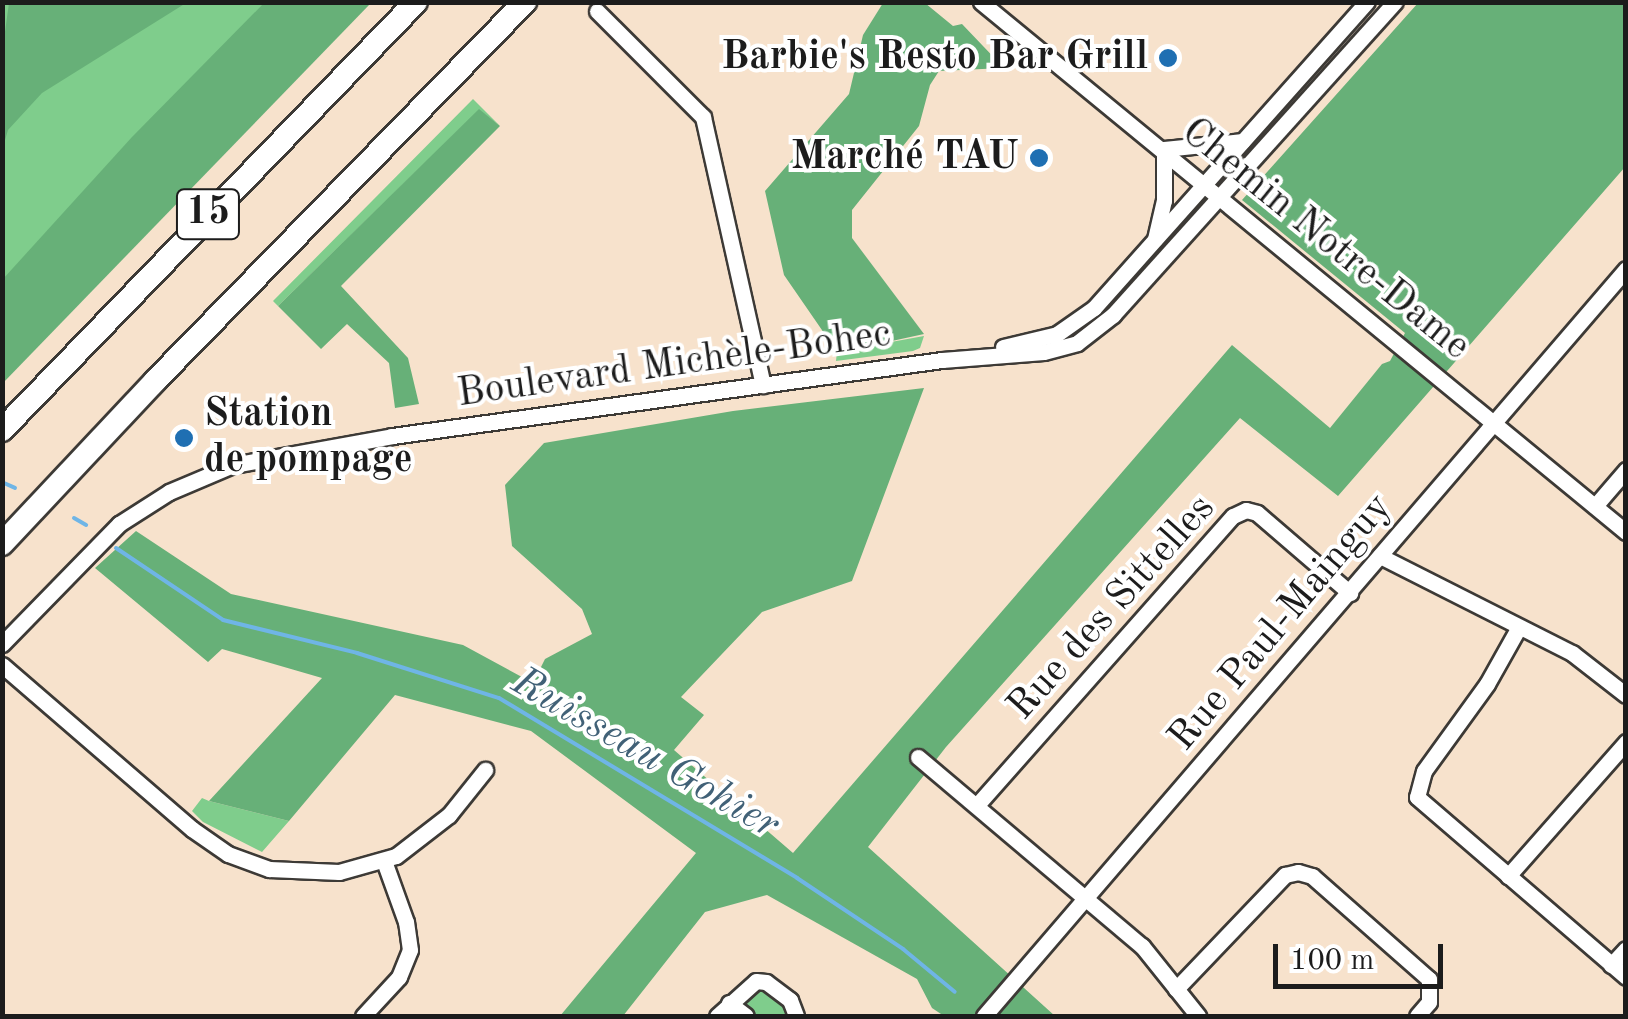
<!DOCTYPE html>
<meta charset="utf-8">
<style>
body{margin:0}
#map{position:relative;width:1628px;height:1019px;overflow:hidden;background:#f7e2cc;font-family:"Old Standard TT",serif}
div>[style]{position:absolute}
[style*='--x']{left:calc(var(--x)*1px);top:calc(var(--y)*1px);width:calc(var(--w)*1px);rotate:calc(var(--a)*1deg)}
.green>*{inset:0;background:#7fcd8c}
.forest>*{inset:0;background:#67b078}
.stream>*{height:4px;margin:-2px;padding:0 2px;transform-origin:2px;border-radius:2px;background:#6fb5e6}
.roads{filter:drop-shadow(2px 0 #3d3a36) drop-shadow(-2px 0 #3d3a36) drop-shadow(0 2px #3d3a36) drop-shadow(0 -2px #3d3a36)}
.minor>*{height:15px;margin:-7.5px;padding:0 7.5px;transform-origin:7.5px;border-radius:7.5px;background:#fff}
.highway>*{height:22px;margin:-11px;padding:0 11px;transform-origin:11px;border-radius:11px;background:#fff}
.dots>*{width:28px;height:28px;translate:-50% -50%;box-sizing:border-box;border:5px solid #fff;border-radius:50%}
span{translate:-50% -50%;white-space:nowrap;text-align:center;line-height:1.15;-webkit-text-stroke:8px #fff;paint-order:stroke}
.shield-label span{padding:2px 8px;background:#fff;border:2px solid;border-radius:8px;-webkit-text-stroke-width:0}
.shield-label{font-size:38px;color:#1c1c1c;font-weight:700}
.poi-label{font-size:40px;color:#1c1c1c;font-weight:700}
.right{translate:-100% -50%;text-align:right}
.left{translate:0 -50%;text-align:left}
.street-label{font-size:40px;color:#1c1c1c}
.water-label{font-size:42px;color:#416177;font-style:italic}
.frame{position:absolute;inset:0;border:5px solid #1c1c1c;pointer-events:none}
.scale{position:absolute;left:1273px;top:944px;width:170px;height:45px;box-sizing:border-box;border:5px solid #1c1c1c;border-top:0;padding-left:12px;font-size:30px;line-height:35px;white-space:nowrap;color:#1c1c1c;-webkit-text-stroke:8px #fff;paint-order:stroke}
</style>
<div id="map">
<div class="green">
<i style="clip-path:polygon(338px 2px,2px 367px,2px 3px)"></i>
<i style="clip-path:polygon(473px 99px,500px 126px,479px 110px,278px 306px,273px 301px)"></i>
<i style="clip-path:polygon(824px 333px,841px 333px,845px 343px,869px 346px,924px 336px,920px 348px,913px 351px,836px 361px,837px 351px)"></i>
<i style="clip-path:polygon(202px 798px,209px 801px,289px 821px,262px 852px,203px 822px,192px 811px)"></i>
<i style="clip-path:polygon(761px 988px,787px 1008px,789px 1016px,757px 1016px,748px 1008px,745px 1001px,751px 990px)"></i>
</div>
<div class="forest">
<i style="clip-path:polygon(9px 3px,9px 2px,186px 3px,42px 93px,8px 130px,3px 147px,3px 46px)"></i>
<i style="clip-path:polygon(264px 3px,371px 3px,3px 383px,3px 279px,132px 137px)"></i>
<i style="clip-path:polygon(883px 3px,925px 3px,953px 26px,962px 24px,1004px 68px,939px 71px,930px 85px,919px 126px,852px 210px,852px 238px,924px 334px,869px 346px,845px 343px,841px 333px,824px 333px,784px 275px,765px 191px,849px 94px,863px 35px)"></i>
<i style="clip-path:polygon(1418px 3px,1625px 3px,1625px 167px,1338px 496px,1240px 418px,946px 747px,868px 847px,1055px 1016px,944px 1016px,932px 1008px,917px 979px,767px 895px,705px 912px,623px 1016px,560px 1016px,696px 853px,531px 731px,395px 695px,289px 821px,209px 801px,322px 678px,222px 649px,208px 662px,95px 568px,136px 531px,231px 594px,463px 645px,533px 683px,545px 659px,592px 634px,582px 609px,512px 546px,505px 485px,544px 443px,733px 411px,924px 388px,852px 581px,762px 612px,681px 697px,704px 715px,674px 750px,793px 853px,1232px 345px,1330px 428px,1382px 364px,1390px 361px,1405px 333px,1242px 200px)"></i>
<i style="clip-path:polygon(479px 109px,500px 126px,341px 286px,408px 358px,419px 404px,395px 408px,389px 363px,347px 324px,321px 349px,278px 306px)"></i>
</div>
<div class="stream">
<i style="--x:4;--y:483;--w:12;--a:24"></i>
<i style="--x:74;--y:518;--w:14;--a:30"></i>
<i style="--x:116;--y:548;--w:129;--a:33.9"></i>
<i style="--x:223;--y:620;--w:138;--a:13.8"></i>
<i style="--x:357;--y:653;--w:149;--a:17.6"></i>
<i style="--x:499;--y:698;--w:348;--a:31.1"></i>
<i style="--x:797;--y:878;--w:128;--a:33.8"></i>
<i style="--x:903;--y:949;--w:67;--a:39.6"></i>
</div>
<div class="roads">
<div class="minor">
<i style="--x:981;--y:2;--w:835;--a:39.41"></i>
<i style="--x:597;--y:11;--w:150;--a:45"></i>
<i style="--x:703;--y:117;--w:275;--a:77.4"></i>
<i style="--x:1164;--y:149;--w:79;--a:-5.8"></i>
<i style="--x:1155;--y:239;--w:39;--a:-77"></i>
<i style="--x:1164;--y:201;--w:52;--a:-90"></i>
<i style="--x:1003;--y:347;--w:56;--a:-13.5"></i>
<i style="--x:1057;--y:334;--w:45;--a:-35.1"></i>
<i style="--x:1094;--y:308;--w:410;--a:-48.3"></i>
<i style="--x:1595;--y:506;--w:48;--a:-49.3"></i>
<i style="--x:1380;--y:556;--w:215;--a:26.8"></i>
<i style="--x:1572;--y:653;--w:68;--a:37.9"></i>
<i style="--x:1519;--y:627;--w:65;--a:119.3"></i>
<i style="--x:1487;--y:684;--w:107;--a:125.9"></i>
<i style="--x:1424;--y:771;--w:27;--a:105"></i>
<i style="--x:1417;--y:797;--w:276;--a:40.7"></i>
<i style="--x:2;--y:644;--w:168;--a:-45.7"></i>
<i style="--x:119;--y:524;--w:59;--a:-32.6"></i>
<i style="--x:169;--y:492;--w:69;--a:-22.9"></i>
<i style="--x:233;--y:465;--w:162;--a:-10.3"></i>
<i style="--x:392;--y:436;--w:555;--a:-7.87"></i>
<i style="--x:942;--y:360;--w:102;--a:-4.5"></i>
<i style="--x:1044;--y:352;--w:34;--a:-15"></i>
<i style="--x:1077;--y:343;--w:46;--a:-37.9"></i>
<i style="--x:1113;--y:315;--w:421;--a:-48"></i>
<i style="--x:2;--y:665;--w:251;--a:40.8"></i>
<i style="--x:192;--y:829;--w:44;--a:34.8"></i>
<i style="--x:228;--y:854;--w:44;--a:20.1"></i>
<i style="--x:269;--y:869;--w:70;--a:2.5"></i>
<i style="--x:339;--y:872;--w:59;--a:-15.7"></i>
<i style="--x:396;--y:856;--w:67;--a:-37.7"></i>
<i style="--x:449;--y:815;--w:58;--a:-51.3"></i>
<i style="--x:918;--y:757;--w:293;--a:40.2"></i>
<i style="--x:1142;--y:946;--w:90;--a:51.3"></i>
<i style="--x:977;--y:805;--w:386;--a:-48.5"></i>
<i style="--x:1233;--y:516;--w:14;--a:-25"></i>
<i style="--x:1246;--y:510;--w:11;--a:15"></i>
<i style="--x:1257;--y:513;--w:123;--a:40.7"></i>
<i style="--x:1508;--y:876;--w:179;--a:-48.6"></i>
<i style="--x:1611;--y:965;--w:22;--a:-47"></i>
<i style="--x:1176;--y:989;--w:158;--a:-46.3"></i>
<i style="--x:1285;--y:875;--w:13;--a:-13"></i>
<i style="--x:1298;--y:872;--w:15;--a:16"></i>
<i style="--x:1312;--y:876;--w:156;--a:41.4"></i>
<i style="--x:1429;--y:979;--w:23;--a:90"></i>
<i style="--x:1429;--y:1002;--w:18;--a:131"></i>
<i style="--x:729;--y:1003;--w:21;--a:37"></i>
<i style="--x:363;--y:1016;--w:53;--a:-47.3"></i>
<i style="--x:399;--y:977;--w:29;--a:-68"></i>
<i style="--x:410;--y:950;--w:28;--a:-98"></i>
<i style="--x:406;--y:922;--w:65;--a:-109.8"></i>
<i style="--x:717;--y:1016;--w:52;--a:-41.9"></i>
<i style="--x:756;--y:981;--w:10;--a:6"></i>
<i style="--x:766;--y:982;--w:30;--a:37"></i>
<i style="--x:790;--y:1000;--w:17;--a:69"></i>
<i style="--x:984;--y:1016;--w:985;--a:-49.32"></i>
</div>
<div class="highway">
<i style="--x:2;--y:430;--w:595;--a:-45.95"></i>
<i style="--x:2;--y:544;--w:224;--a:-46.8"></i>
<i style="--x:155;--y:381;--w:530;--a:-45.69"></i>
</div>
</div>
<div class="dots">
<i style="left:1168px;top:58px;background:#1f6fb2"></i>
<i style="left:1039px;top:158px;background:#1f6fb2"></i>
<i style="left:184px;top:438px;background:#1f6fb2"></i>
</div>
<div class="shield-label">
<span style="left:208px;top:214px">15</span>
</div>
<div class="poi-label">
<span class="right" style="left:1148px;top:58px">Barbie's Resto Bar Grill</span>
<span class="right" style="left:1019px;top:158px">Marché TAU</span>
<span class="left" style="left:204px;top:438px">Station<br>de pompage</span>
</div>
<div class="street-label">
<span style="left:1325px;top:240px;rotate:39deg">Chemin Notre-Dame</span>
<span style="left:674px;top:365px;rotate:-8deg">Boulevard Michèle-Bohec</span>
<span style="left:1112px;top:608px;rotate:-48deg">Rue des Sittelles</span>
<span style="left:1281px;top:623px;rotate:-50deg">Rue Paul-Mainguy</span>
</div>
<div class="water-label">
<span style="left:645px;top:754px;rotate:30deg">Ruisseau Gohier</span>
</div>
<div class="frame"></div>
<div class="scale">100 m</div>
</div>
